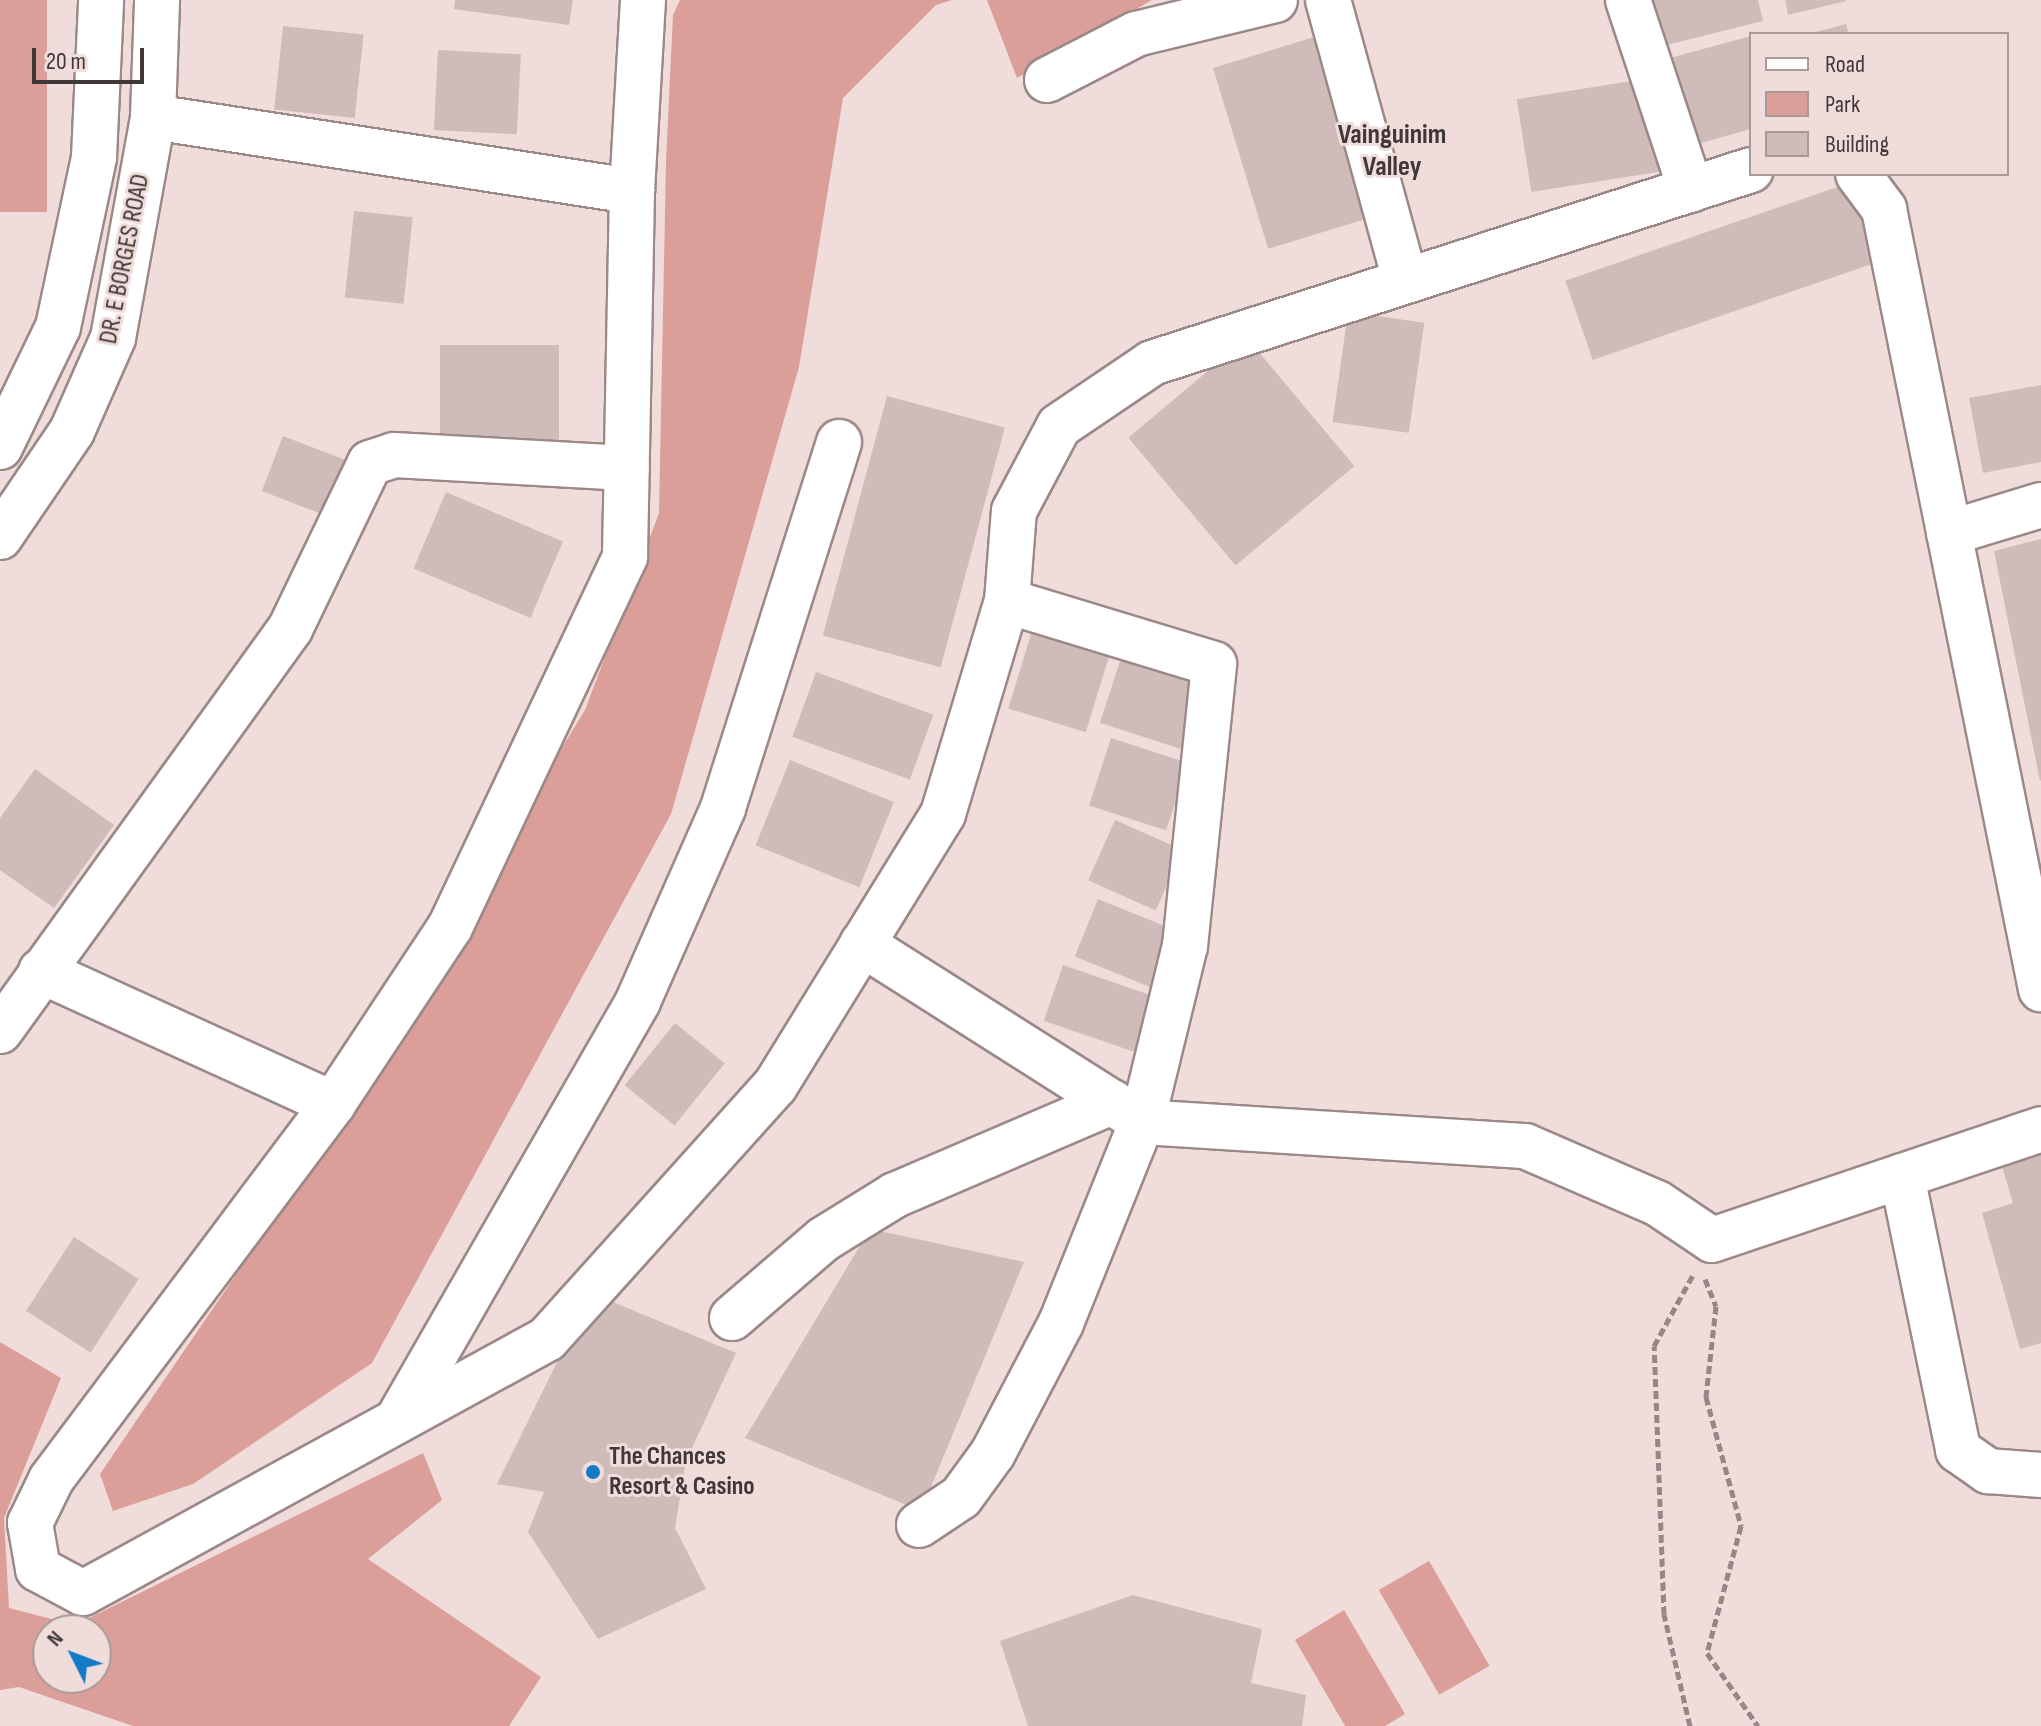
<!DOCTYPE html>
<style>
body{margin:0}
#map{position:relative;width:2041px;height:1726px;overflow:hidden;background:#f0dcda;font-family:"Sofia Sans Condensed",sans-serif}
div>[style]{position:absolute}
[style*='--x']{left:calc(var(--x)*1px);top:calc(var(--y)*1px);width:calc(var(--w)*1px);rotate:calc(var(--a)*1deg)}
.green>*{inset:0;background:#db9e98;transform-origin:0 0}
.building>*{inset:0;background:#cfbcba;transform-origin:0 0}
.path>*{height:5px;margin-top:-2.5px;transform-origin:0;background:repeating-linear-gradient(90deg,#948785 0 8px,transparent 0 12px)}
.roads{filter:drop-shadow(2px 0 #9b8988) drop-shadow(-2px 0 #9b8988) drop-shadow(0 2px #9b8988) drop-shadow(0 -2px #9b8988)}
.minor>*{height:44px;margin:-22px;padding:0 22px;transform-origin:22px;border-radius:22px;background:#fff}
.major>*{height:44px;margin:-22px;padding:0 22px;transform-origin:22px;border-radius:22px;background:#fff}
.dots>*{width:22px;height:22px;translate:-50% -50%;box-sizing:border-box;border:4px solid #f0dcda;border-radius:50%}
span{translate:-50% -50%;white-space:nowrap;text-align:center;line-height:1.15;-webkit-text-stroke:6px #f0dcda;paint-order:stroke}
.street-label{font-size:26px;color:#3f3837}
.poi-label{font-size:26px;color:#3f3837;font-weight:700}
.left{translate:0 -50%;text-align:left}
.neighbourhood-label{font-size:28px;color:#3f3837;font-weight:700}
.legend{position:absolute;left:1749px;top:32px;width:260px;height:144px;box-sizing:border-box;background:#f0dcda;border:2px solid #a99a99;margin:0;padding:10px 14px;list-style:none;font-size:24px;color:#3f3837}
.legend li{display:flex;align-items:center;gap:16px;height:40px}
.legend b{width:40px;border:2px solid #a99a99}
.north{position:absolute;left:32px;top:1614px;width:80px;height:80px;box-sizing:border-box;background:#f0dcda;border:2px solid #a99a99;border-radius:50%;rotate:312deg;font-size:22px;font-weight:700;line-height:32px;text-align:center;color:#3f3837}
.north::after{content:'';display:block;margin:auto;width:28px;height:36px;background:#147bc6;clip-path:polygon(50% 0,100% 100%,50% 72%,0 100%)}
.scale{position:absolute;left:32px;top:48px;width:112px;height:36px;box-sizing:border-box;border:4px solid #3f3837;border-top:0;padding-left:10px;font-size:24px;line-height:28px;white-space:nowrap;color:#3f3837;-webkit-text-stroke:6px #f0dcda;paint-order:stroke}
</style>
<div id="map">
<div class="green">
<i style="left:0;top:0;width:47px;height:212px"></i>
<i style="clip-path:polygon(680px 0,952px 0,936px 5px,843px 98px,799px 367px,671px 814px,372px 1363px,193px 1484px,113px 1511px,100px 1474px,276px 1216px,585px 710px,659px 513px,666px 161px,673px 15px)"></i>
<i style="clip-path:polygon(987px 0,1152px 0,1017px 78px)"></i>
<i style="clip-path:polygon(evenodd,0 1342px,61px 1378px,4px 1518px,9px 1608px,75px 1625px,423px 1453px,442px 1500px,368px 1559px,541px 1677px,509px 1726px,133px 1726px,19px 1687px,0 1690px,0 1342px,96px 1630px,96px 1678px,48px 1678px,48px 1630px,96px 1630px)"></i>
<i style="left:1429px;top:1561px;width:121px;height:58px;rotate:60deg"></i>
<i style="clip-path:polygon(1344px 1610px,1405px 1714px,1385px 1726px,1345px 1726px,1295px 1640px)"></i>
</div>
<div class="building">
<i style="clip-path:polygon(455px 0,573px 0,569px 25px,454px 9px)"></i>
<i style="clip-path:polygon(1648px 0,1758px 0,1763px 21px,1659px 47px)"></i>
<i style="clip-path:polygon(1785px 0,1846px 0,1846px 1px,1788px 15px)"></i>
<i style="clip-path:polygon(1846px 24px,1849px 34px,1812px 34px,1812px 33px)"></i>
<i style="left:283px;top:26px;width:81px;height:84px;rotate:6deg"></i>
<i style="left:1321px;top:35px;width:189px;height:113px;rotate:73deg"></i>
<i style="clip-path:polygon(1751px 36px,1751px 129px,1694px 145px,1670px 58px)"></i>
<i style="left:438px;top:50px;width:83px;height:80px;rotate:3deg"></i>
<i style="left:1651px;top:78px;width:94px;height:136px;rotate:81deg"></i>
<i style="left:1849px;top:183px;width:84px;height:300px;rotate:71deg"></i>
<i style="left:354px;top:211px;width:59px;height:87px;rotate:6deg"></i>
<i style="left:1348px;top:312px;width:77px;height:111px;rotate:8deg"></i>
<i style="left:1247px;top:338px;width:167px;height:155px;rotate:50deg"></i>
<i style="left:559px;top:345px;width:97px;height:119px;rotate:90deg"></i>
<i style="clip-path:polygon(2041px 385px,2041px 462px,1983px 473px,1969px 398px)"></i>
<i style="left:887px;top:396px;width:122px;height:248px;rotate:15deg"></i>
<i style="left:283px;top:436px;width:74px;height:59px;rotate:21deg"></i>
<i style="left:446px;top:492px;width:127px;height:83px;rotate:23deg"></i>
<i style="clip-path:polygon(2041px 539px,2041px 780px,2040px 781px,1994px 551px)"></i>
<i style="left:1032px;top:631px;width:81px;height:81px;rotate:17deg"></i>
<i style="left:1121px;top:658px;width:85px;height:68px;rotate:18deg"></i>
<i style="left:816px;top:672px;width:125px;height:69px;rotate:20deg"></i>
<i style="left:1111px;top:738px;width:81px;height:71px;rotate:18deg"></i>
<i style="left:790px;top:760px;width:112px;height:92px;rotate:22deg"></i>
<i style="clip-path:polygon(35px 769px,114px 825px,54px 908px,0 870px,0 818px)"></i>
<i style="left:1115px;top:820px;width:74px;height:66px;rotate:24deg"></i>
<i style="left:1098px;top:899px;width:86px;height:62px;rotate:22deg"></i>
<i style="left:1063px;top:965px;width:103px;height:59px;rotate:19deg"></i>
<i style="left:675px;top:1023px;width:64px;height:80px;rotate:39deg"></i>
<i style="clip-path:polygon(2041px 1137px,2041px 1343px,2020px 1349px,1982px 1213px,2013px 1203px,1997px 1150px)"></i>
<i style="clip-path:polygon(870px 1229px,1024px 1262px,921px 1511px,745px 1438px)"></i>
<i style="left:74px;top:1237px;width:77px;height:88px;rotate:33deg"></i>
<i style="clip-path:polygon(591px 1293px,736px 1353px,686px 1461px,675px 1528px,706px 1589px,598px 1639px,528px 1532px,544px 1492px,497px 1484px)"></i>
<i style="clip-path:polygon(1133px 1595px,1262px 1629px,1251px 1683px,1306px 1695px,1302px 1726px,1028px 1726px,1000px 1641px)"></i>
</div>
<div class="path">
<i style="--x:1705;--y:1279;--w:29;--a:68"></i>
<i style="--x:1716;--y:1306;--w:92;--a:96.3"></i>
<i style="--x:1706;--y:1397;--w:134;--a:74.8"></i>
<i style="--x:1741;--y:1526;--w:131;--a:105"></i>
<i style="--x:1707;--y:1653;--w:89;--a:55.1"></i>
<i style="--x:1690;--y:1726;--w:115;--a:-103.1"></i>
<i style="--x:1664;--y:1614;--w:268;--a:-92.1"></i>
<i style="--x:1654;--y:1346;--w:83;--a:-61.3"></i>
</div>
<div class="roads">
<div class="minor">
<i style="--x:643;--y:0;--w:191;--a:93.3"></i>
<i style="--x:632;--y:191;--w:366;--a:91.1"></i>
<i style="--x:625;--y:557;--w:409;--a:115.3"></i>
<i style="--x:450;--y:927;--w:212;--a:123.5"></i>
<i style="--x:333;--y:1104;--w:470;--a:126.9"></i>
<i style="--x:51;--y:1480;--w:48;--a:116"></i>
<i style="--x:30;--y:1523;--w:47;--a:80.1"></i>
<i style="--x:38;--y:1569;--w:51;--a:28.1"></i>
<i style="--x:83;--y:1593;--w:529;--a:-28.7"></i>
<i style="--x:547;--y:1339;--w:341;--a:-48"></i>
<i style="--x:775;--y:1086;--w:320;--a:-58.3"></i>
<i style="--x:943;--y:814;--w:222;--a:-73.3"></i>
<i style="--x:1007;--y:601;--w:90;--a:-85.6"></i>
<i style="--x:1014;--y:511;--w:96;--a:-62.1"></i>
<i style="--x:1059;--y:426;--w:112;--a:-34.1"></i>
<i style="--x:1152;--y:363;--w:629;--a:-17.86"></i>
<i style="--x:1328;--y:0;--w:290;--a:74.6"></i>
<i style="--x:1628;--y:0;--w:200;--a:71.7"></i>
<i style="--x:1047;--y:80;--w:100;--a:-27.3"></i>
<i style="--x:1136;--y:34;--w:143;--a:-13.7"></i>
<i style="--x:153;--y:117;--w:485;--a:8.8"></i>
<i style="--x:1858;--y:174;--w:44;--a:53.4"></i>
<i style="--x:1884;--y:209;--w:796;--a:78.62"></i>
<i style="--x:1949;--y:533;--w:96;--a:-16.9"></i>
<i style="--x:862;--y:944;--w:332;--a:32.4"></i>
<i style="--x:1142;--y:1122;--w:384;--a:3.6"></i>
<i style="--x:1525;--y:1146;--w:144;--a:23.4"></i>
<i style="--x:1657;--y:1203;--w:66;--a:33.9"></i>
<i style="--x:1712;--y:1240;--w:347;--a:-18.6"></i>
<i style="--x:41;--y:971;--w:321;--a:24.5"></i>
<i style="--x:0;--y:1031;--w:496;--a:-54.2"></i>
<i style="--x:290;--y:629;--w:184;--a:-64.3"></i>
<i style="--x:370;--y:463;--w:25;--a:-18"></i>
<i style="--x:394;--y:455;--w:233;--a:3.2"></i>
<i style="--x:1902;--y:1176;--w:280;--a:78.4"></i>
<i style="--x:1958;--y:1450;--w:37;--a:35"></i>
<i style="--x:1988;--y:1471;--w:53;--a:4.3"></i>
<i style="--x:732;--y:1318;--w:121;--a:-40.7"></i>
<i style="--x:824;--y:1239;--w:84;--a:-31.8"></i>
<i style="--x:895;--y:1195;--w:236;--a:-23.2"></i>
<i style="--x:398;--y:1419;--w:482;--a:-60.1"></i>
<i style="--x:638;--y:1001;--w:211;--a:-66.2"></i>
<i style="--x:723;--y:808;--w:384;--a:-72.4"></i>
<i style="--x:919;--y:1525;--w:50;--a:-33.7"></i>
<i style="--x:961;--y:1497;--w:54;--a:-54"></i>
<i style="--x:993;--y:1453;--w:147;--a:-62.4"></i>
<i style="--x:1061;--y:1323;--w:217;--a:-68.1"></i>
<i style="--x:1142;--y:1122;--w:181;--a:-76.3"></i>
<i style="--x:1185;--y:946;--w:283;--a:-84.1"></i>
<i style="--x:1214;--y:664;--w:216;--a:-163.1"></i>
</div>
<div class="major">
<i style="--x:0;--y:447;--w:133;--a:-64.2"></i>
<i style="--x:58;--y:327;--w:174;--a:-78"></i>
<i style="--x:94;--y:157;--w:157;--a:-87.4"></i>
<i style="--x:0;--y:537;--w:128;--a:-55.8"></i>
<i style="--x:72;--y:431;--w:102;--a:-66.2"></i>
<i style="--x:113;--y:338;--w:225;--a:-79.7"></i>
<i style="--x:153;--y:117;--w:117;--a:-88"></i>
</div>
</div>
<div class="dots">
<i style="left:593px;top:1472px;background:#147bc6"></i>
</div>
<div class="street-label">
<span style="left:125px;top:259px;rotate:-79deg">DR. E BORGES ROAD</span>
</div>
<div class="poi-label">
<span class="left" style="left:609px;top:1472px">The Chances<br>Resort &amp; Casino</span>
</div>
<div class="neighbourhood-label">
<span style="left:1392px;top:151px">Vainguinim<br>Valley</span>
</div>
<ul class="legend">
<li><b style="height:10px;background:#fff"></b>Road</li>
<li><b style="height:22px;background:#db9e98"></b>Park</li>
<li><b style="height:22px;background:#cfbcba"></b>Building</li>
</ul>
<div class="north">N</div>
<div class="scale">20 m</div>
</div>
